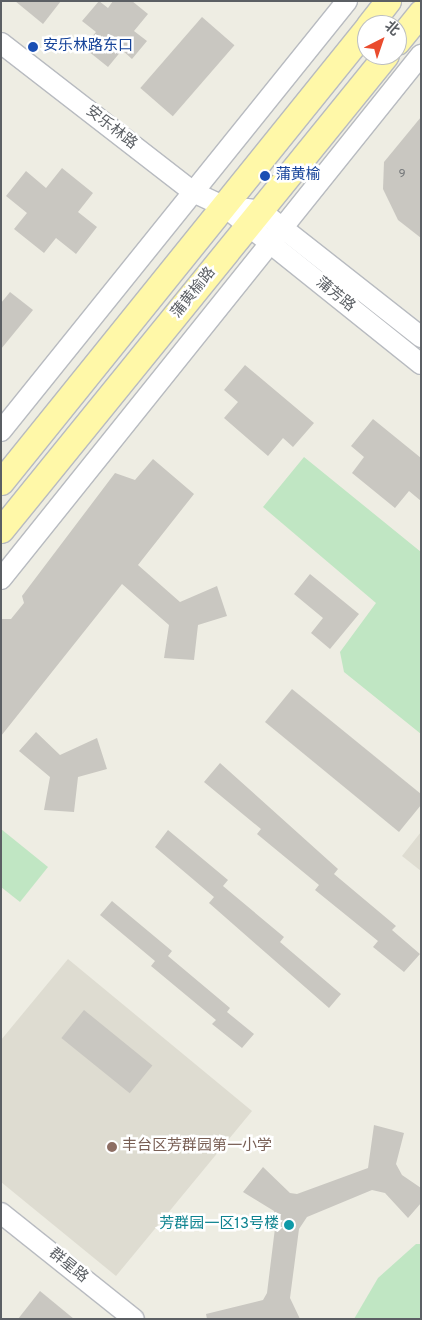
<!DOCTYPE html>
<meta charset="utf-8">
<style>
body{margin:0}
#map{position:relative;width:422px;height:1320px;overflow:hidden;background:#eeede3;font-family:Overpass,"Noto Sans SC",sans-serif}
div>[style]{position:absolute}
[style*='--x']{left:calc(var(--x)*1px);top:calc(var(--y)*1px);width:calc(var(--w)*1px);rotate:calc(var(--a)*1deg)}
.education>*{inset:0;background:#dedcd1}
.green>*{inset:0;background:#c0e6c3}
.building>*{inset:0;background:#c9c7c1;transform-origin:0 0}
.roads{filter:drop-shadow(1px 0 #b8bbc0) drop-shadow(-1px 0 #b8bbc0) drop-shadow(0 1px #b8bbc0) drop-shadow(0 -1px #b8bbc0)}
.tertiary>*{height:20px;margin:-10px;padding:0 10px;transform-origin:10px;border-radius:10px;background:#fff}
.primary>*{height:25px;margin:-12.5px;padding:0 12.5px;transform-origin:12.5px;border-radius:12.5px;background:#fff8a8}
.dots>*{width:14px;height:14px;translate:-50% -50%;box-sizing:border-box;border:2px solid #fff;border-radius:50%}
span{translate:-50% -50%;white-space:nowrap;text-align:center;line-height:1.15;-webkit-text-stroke:5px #fff;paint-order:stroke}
.number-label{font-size:12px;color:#76797b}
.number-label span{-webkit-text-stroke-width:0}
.transit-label{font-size:15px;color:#164399}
.left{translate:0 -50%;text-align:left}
.street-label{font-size:15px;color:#5b5f64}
.education-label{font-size:15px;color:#785e54}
.culture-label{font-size:15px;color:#0d838f}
.right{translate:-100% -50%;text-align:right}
.frame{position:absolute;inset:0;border:2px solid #5b5f64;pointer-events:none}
.north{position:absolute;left:357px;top:15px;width:50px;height:50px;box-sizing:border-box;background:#fff;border:1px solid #bdbfc1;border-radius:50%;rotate:41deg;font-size:14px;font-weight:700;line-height:20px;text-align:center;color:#5b5f64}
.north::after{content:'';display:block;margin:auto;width:18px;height:22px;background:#ea4c2e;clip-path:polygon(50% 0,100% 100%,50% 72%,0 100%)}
</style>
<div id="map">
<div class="education">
<i style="clip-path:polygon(421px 832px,421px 871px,402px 856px)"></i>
<i style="clip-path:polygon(68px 959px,252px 1111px,116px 1276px,1px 1182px,1px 1040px)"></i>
</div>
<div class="green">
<i style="clip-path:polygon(304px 457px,421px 552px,421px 734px,344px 672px,340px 652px,376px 603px,263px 507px)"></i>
<i style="clip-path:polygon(1px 829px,48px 867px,20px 902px,1px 887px)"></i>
<i style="clip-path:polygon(416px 1244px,421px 1244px,421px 1319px,354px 1319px,378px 1278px)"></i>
</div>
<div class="building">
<i style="clip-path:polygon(15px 1px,61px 1px,43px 24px)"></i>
<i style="clip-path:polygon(99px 1px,108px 8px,113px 1px,132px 1px,148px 14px,134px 31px,147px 41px,132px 59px,122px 50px,108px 67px,83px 47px,96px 32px,82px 21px)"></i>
<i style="left:202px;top:17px;width:43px;height:94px;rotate:41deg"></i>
<i style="clip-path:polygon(421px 117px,421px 238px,398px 220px,383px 189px,384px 162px)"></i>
<i style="clip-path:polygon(62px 168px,93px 193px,78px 212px,97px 227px,76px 254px,56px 238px,44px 253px,14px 229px,27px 213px,6px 196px,26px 171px,46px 188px)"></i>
<i style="clip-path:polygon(10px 292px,33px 310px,1px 349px,1px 303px)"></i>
<i style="clip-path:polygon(245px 365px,314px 423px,293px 447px,283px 438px,268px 456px,224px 418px,238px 402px,224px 390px)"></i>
<i style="clip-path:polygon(373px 419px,421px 458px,421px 501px,409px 491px,395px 508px,352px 473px,364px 457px,351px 446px)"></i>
<i style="clip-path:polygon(153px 459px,194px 494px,138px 565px,180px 602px,217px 586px,227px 616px,198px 625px,194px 660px,164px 658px,169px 625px,122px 584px,1px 736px,1px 619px,11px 619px,24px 603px,22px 596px,115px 473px,135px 480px)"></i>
<i style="clip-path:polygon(310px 574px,359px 614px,330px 649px,311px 633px,323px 618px,294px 594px)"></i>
<i style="clip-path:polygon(292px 689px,421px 794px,421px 805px,399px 832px,265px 722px)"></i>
<i style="clip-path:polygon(36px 732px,60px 755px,97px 738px,107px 769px,78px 777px,74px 812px,44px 810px,50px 777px,19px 751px)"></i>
<i style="clip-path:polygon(220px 763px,338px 869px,334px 874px,396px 926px,392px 930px,420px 954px,404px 972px,373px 947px,378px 941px,315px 890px,319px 885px,257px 834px,261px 829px,204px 782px)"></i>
<i style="clip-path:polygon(168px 830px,228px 880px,223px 886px,284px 937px,280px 942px,341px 994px,329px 1008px,209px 903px,214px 897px,155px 847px)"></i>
<i style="clip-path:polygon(112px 901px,172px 951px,168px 956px,230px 1008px,227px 1012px,254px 1034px,242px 1048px,212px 1024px,216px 1020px,151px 966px,155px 961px,100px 915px)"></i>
<i style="left:84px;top:1010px;width:88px;height:36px;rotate:39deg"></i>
<i style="clip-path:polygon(374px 1125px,404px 1133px,396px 1164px,402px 1175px,421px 1188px,421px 1203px,408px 1218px,385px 1193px,372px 1190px,307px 1217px,299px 1229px,290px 1298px,300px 1319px,207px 1319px,206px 1314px,263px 1300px,267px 1293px,276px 1220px,274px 1211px,243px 1192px,263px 1167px,290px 1193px,297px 1194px,368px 1168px)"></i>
<i style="clip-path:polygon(40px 1291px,74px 1319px,18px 1319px)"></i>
</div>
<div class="roads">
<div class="tertiary">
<i style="--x:1;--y:43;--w:243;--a:37.8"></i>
<i style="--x:193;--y:192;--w:35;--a:25"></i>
<i style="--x:225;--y:207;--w:251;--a:38.7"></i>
<i style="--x:247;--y:209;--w:14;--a:8"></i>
<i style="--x:261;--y:211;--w:204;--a:38.2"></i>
<i style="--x:1;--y:431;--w:552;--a:-51.18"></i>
<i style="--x:1;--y:579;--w:672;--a:-51.29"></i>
<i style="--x:1;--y:1213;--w:170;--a:38.6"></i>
</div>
<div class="primary">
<i style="--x:369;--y:25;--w:31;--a:-52"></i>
<i style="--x:397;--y:42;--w:38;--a:-51"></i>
<i style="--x:1;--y:482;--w:583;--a:-51.13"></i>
<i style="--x:1;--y:530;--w:611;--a:-50.97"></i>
</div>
</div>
<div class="dots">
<i style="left:33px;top:47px;background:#1a4fb4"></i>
<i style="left:265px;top:176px;background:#1a4fb4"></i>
<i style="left:112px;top:1147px;background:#8d6e63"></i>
<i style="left:289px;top:1225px;background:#0f9aa8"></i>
</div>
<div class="number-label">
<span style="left:402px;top:175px">9</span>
</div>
<div class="transit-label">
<span class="left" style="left:43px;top:47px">安乐林路东口</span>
<span class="left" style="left:276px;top:176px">蒲黄榆</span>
</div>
<div class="street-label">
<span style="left:111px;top:128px;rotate:38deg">安乐林路</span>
<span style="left:194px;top:293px;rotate:-51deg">蒲黄榆路</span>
<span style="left:335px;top:295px;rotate:39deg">蒲芳路</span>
<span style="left:68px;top:1266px;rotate:39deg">群星路</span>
</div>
<div class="education-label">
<span class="left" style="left:122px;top:1147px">丰台区芳群园第一小学</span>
</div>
<div class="culture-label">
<span class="right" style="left:279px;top:1225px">芳群园一区13号楼</span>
</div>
<div class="frame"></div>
<div class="north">北</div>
</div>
